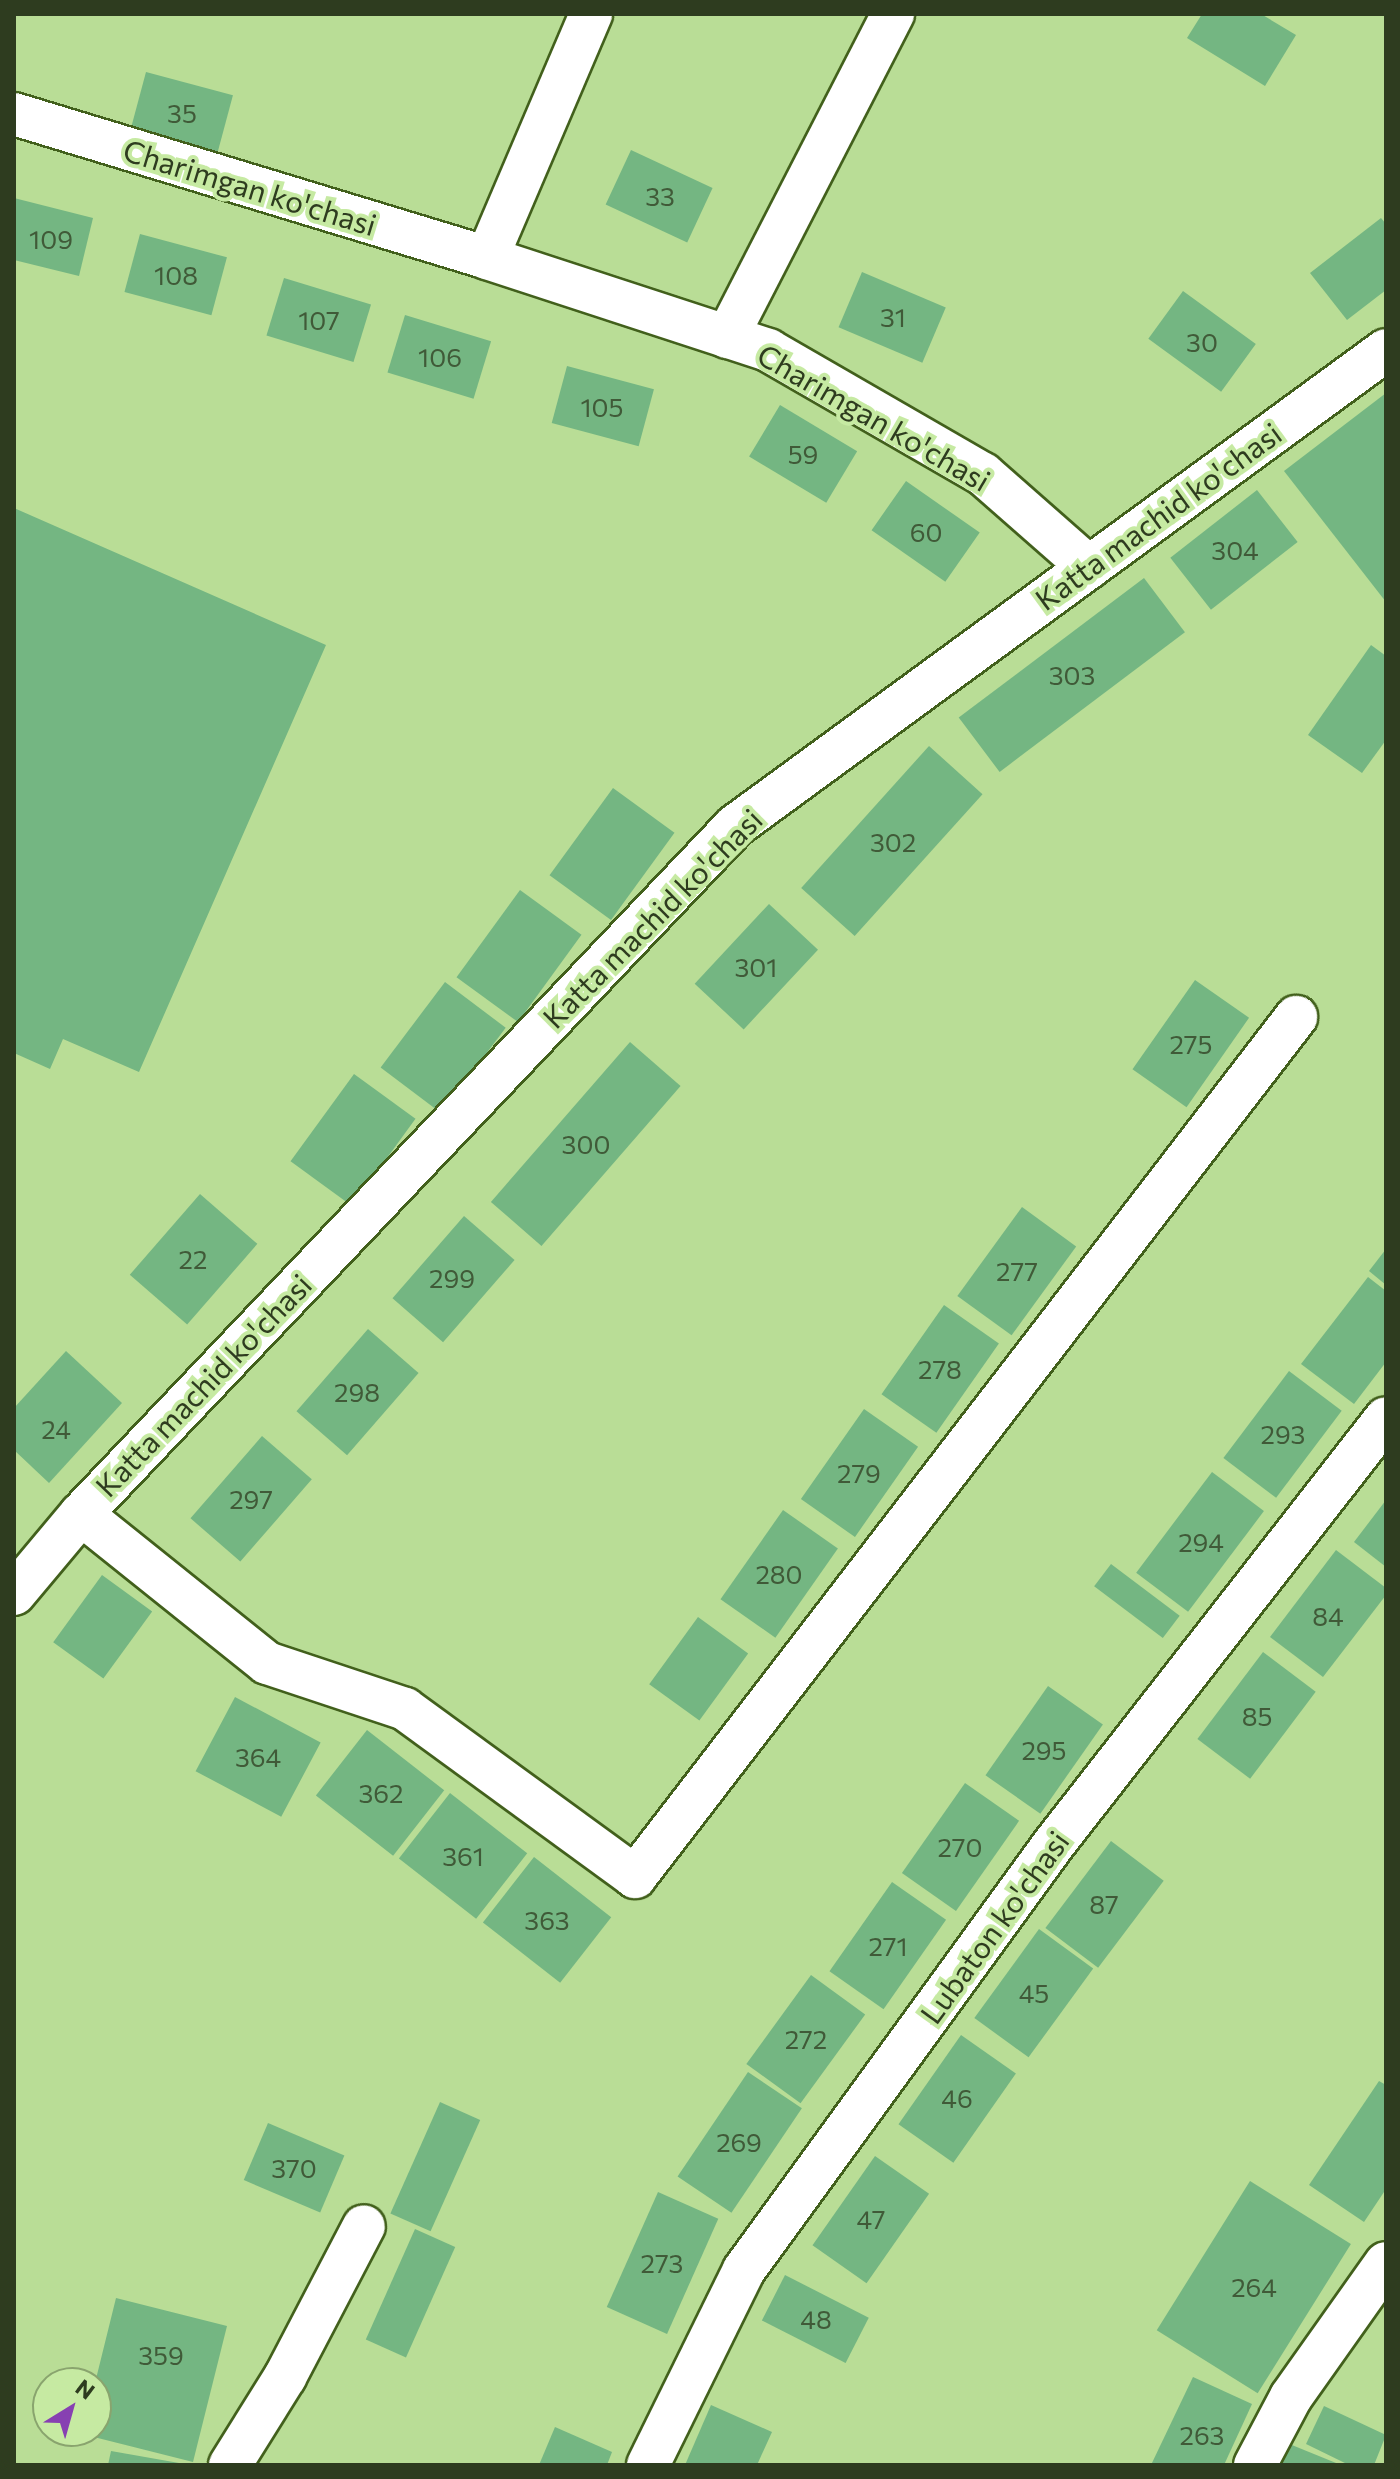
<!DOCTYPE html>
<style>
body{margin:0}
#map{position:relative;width:1400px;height:2479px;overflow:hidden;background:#b9dd96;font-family:Commissioner,sans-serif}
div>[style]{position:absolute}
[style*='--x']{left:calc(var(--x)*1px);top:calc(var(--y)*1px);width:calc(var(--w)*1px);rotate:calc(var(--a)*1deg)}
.building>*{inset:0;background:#74b682;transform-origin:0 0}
.roads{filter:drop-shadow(2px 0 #42601c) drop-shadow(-2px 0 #42601c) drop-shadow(0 2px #42601c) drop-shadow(0 -2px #42601c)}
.street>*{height:42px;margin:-21px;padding:0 21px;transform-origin:21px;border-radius:21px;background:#fff}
span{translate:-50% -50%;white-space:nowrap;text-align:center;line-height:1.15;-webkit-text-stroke:8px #c6eaa2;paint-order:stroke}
.number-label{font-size:26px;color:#405a38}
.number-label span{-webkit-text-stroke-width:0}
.street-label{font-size:30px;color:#2e3c1f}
.frame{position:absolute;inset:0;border:16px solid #2e3c1f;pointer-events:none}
.north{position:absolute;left:32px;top:2367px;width:80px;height:80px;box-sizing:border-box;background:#c6eaa2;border:2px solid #89a46e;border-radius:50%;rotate:37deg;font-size:22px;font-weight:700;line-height:32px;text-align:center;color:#2e3c1f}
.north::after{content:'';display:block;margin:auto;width:28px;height:36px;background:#8740b2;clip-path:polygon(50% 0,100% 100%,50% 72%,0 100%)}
</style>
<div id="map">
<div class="building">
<i style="clip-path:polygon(1202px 14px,1261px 14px,1296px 35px,1265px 86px,1187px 38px)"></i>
<i style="left:146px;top:72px;width:90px;height:59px;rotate:15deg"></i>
<i style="left:631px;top:150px;width:90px;height:60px;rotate:25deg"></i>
<i style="clip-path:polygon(14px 198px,93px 218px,79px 276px,14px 260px)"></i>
<i style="clip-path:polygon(1381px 218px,1386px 224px,1386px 290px,1347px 320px,1310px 273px)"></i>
<i style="left:140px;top:234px;width:90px;height:60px;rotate:15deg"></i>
<i style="left:862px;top:272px;width:91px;height:60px;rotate:23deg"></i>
<i style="left:284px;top:278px;width:91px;height:60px;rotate:17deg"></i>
<i style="left:1183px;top:291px;width:90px;height:59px;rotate:36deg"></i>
<i style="left:405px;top:315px;width:90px;height:60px;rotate:17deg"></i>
<i style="left:567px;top:366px;width:90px;height:59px;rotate:15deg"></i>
<i style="clip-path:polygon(1386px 393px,1386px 602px,1284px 471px)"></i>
<i style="left:780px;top:405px;width:90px;height:60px;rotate:31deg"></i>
<i style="left:906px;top:481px;width:90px;height:60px;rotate:35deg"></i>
<i style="left:1257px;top:490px;width:66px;height:110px;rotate:52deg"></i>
<i style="clip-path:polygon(14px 508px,326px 645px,139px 1072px,63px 1039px,50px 1069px,14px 1053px)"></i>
<i style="left:1144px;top:578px;width:68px;height:232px;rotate:53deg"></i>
<i style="clip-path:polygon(1371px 645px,1386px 656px,1386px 740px,1362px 773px,1308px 735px)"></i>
<i style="left:929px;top:746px;width:72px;height:191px;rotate:42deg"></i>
<i style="left:613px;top:788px;width:76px;height:108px;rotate:36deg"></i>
<i style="left:520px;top:890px;width:76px;height:108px;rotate:36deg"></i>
<i style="left:769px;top:904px;width:67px;height:109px;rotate:43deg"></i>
<i style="left:1195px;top:980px;width:66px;height:109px;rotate:35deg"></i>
<i style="left:445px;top:982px;width:76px;height:107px;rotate:37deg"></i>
<i style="left:630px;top:1042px;width:67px;height:212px;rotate:41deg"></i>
<i style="left:354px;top:1074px;width:76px;height:108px;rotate:36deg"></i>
<i style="left:200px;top:1194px;width:76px;height:107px;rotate:41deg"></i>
<i style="left:1022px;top:1207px;width:67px;height:110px;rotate:36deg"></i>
<i style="left:464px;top:1216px;width:67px;height:109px;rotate:41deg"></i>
<i style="clip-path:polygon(1386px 1249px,1386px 1285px,1369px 1271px)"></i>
<i style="clip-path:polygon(1368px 1277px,1386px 1291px,1386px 1362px,1354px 1404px,1301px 1364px)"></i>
<i style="left:944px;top:1305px;width:67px;height:109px;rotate:35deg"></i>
<i style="left:368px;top:1329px;width:67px;height:109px;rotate:41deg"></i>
<i style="clip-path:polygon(66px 1351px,122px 1403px,49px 1483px,14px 1450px,14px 1408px)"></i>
<i style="left:1289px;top:1371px;width:66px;height:109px;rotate:37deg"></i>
<i style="left:864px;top:1409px;width:66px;height:110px;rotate:35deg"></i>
<i style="left:262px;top:1436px;width:66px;height:109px;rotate:41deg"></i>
<i style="left:1212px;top:1472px;width:65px;height:126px;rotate:37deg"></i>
<i style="clip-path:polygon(1386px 1500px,1386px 1567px,1354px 1542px)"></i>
<i style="left:783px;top:1510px;width:67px;height:109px;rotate:35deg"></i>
<i style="clip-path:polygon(1336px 1550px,1386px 1588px,1386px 1595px,1323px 1677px,1270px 1637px)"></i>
<i style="left:1111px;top:1564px;width:86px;height:28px;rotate:37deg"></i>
<i style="left:102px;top:1575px;width:62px;height:83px;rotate:36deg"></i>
<i style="left:698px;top:1617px;width:62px;height:83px;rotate:36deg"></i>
<i style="left:1263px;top:1652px;width:66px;height:109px;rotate:37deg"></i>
<i style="left:1048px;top:1686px;width:67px;height:109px;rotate:35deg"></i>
<i style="left:235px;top:1697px;width:97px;height:84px;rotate:28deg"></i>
<i style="left:367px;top:1730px;width:98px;height:83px;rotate:38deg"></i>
<i style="left:965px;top:1783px;width:66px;height:110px;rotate:35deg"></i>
<i style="left:450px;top:1793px;width:98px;height:83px;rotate:38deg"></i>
<i style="left:1111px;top:1841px;width:66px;height:109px;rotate:37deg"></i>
<i style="left:534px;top:1857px;width:98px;height:83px;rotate:38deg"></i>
<i style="left:892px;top:1882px;width:66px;height:109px;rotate:35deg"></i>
<i style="left:1039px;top:1929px;width:67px;height:110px;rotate:36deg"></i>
<i style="left:811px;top:1975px;width:67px;height:110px;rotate:36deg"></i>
<i style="left:961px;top:2035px;width:67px;height:109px;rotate:35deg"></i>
<i style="left:748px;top:2072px;width:65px;height:126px;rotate:34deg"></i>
<i style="clip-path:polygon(1379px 2081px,1386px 2085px,1386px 2189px,1364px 2222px,1309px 2185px)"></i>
<i style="left:440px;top:2102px;width:44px;height:122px;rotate:24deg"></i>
<i style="left:268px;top:2123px;width:83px;height:62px;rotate:23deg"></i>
<i style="left:875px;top:2156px;width:66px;height:109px;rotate:35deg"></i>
<i style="left:1250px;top:2181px;width:119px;height:176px;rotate:32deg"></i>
<i style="left:658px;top:2192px;width:66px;height:126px;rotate:24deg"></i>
<i style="left:415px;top:2229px;width:44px;height:121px;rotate:24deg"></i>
<i style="left:785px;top:2275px;width:94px;height:51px;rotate:27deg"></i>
<i style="clip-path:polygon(116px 2298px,227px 2326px,193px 2462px,82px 2434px,83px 2431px,96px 2431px,95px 2383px)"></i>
<i style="clip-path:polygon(1193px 2377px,1252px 2404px,1224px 2465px,1151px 2465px)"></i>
<i style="clip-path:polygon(711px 2405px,772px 2432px,757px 2465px,685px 2465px)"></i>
<i style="clip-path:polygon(1324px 2406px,1386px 2435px,1374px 2465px,1349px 2465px,1306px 2444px)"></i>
<i style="clip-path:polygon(555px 2427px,612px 2452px,607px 2465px,539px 2465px)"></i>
<i style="clip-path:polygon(1282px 2441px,1341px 2465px,1272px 2465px)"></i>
<i style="clip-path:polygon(111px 2451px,179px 2463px,179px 2465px,108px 2465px)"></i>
</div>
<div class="roads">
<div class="street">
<i style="--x:14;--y:114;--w:494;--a:16.9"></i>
<i style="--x:487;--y:258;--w:296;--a:18.1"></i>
<i style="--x:768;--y:350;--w:248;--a:30"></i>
<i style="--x:983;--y:474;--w:141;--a:41.3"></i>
<i style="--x:487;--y:258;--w:265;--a:-66.9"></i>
<i style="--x:727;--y:337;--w:363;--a:-62.8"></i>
<i style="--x:81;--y:1514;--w:238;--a:38.7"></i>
<i style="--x:267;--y:1663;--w:145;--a:18.4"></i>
<i style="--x:405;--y:1709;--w:285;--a:36.1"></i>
<i style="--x:635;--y:1877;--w:1085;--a:-52.45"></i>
<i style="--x:14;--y:1594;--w:104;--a:-50.1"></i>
<i style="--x:81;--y:1514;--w:949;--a:-46.45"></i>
<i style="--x:735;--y:826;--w:806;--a:-36.17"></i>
<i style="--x:230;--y:2465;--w:104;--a:-58"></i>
<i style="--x:285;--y:2377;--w:170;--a:-62.4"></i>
<i style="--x:648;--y:2465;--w:217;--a:-63.8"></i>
<i style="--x:744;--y:2270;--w:525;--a:-53.98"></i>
<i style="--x:1053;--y:1845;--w:541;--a:-52.05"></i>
<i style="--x:1255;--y:2465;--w:77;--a:-62.1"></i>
<i style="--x:1291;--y:2397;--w:164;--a:-54.7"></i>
</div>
</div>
<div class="number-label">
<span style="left:182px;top:113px">35</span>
<span style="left:660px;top:196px">33</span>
<span style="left:51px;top:239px">109</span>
<span style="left:176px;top:275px">108</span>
<span style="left:893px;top:317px">31</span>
<span style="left:319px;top:320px">107</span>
<span style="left:1202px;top:342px">30</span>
<span style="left:440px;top:357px">106</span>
<span style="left:602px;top:407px">105</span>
<span style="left:803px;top:454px">59</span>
<span style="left:926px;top:532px">60</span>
<span style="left:1235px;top:550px">304</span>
<span style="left:1072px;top:675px">303</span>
<span style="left:893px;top:842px">302</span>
<span style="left:756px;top:967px">301</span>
<span style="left:1191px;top:1044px">275</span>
<span style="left:586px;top:1144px">300</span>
<span style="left:193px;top:1259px">22</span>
<span style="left:1017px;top:1271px">277</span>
<span style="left:452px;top:1278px">299</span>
<span style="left:940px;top:1369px">278</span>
<span style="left:357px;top:1392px">298</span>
<span style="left:56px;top:1429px">24</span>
<span style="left:1283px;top:1434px">293</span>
<span style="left:859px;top:1473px">279</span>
<span style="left:251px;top:1499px">297</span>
<span style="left:1201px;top:1542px">294</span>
<span style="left:779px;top:1574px">280</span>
<span style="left:1328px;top:1616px">84</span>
<span style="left:1257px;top:1716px">85</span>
<span style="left:1044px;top:1750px">295</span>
<span style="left:258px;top:1757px">364</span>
<span style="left:381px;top:1793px">362</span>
<span style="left:960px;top:1847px">270</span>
<span style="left:463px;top:1856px">361</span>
<span style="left:1104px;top:1904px">87</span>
<span style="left:547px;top:1920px">363</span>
<span style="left:888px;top:1946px">271</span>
<span style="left:1034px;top:1993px">45</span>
<span style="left:806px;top:2039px">272</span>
<span style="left:957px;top:2098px">46</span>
<span style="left:739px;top:2142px">269</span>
<span style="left:294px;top:2168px">370</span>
<span style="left:871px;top:2219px">47</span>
<span style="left:662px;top:2263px">273</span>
<span style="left:1254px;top:2287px">264</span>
<span style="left:816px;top:2319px">48</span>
<span style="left:161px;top:2355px">359</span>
<span style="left:1202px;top:2435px">263</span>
</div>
<div class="street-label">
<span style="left:250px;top:187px;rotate:17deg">Charimgan ko'chasi</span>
<span style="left:874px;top:417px;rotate:30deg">Charimgan ko'chasi</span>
<span style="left:1158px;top:516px;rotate:-36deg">Katta machid ko'chasi</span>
<span style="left:652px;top:918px;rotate:-45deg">Katta machid ko'chasi</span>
<span style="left:203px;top:1385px;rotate:-46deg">Katta machid ko'chasi</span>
<span style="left:994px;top:1927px;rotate:-54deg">Lubaton ko'chasi</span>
</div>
<div class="frame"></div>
<div class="north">N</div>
</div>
